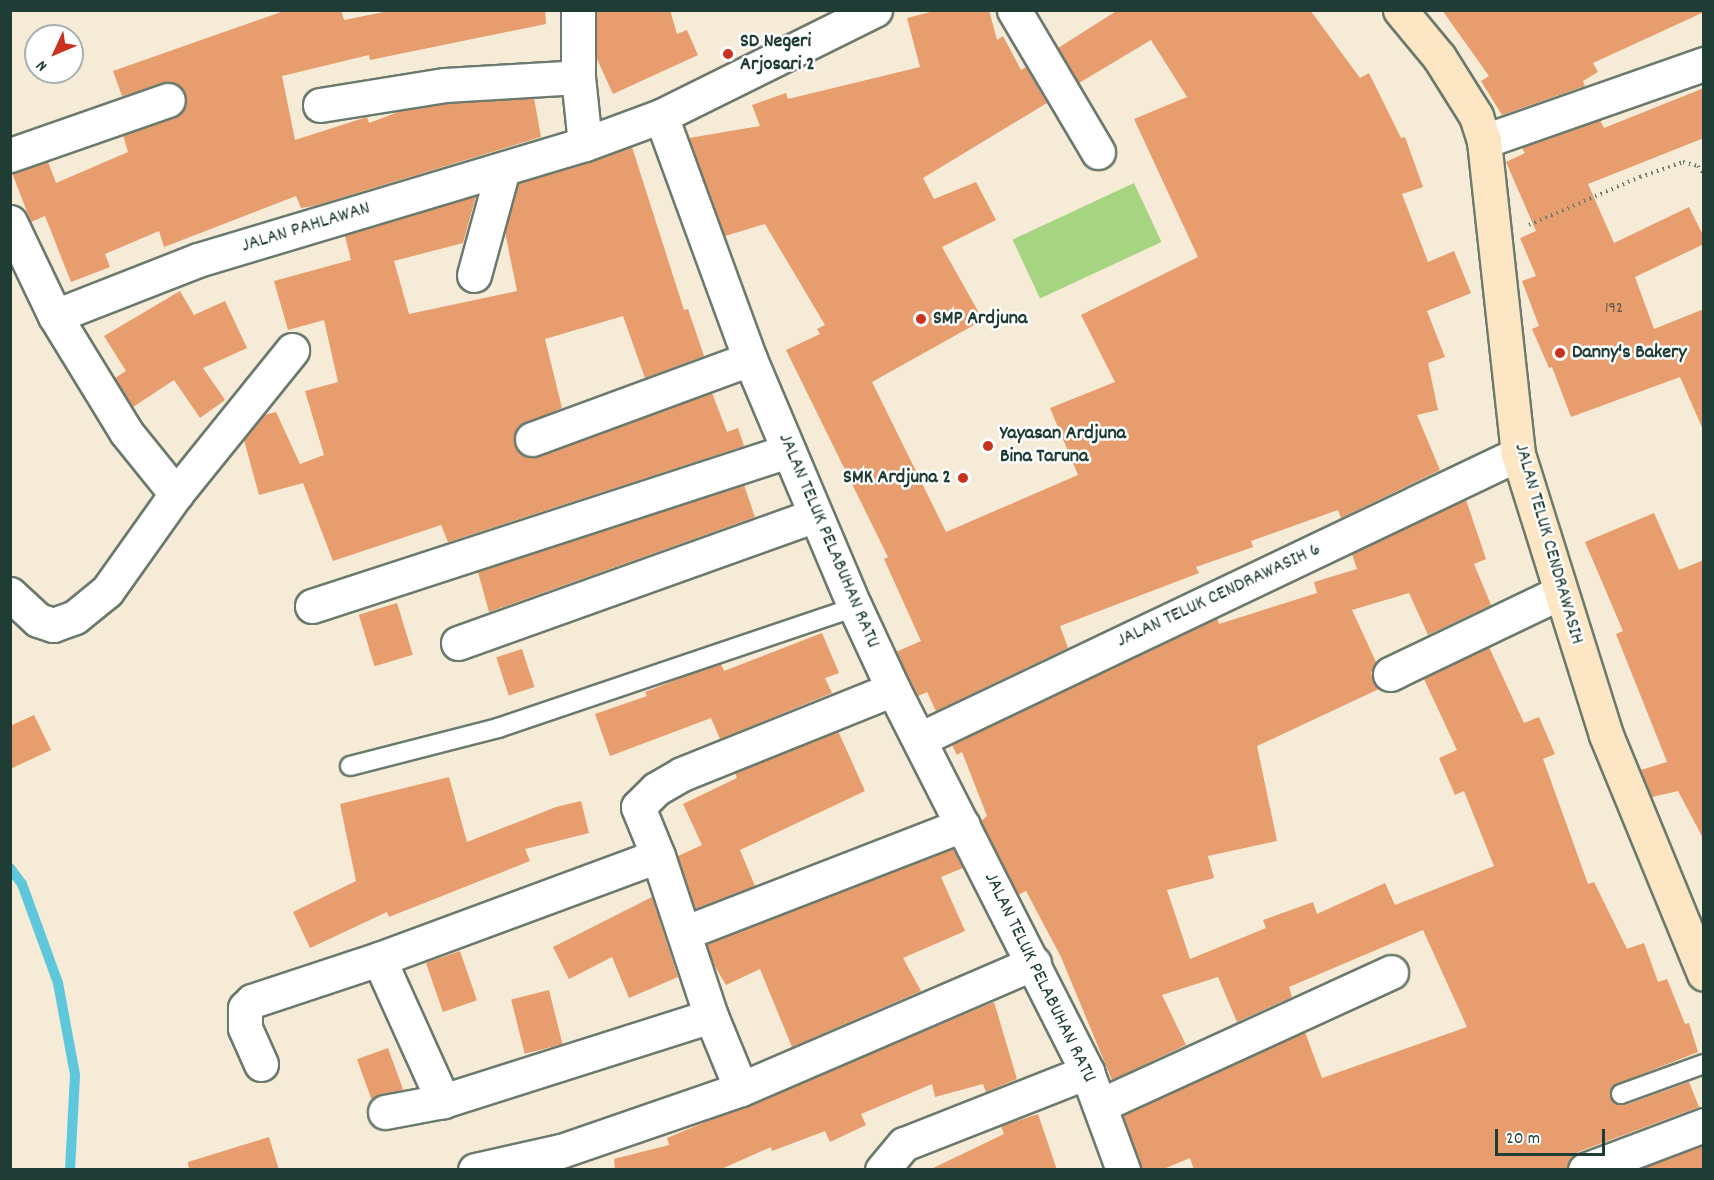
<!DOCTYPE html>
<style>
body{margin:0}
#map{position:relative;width:1714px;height:1180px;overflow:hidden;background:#f5ebd6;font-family:Dekko,sans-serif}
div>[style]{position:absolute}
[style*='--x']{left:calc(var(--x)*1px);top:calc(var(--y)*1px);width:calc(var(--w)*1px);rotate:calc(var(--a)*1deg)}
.green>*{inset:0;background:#a6d481;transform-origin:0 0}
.stream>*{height:10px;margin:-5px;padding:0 5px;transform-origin:5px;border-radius:5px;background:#5fc7dc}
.building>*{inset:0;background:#e79d6d;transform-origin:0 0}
.path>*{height:4px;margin-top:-2px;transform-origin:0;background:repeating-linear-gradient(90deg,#6a7a6d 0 1.5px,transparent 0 6px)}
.roads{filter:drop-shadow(2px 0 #6a7a6d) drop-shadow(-2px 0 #6a7a6d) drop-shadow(0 2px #6a7a6d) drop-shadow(0 -2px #6a7a6d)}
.lane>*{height:18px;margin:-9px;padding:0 9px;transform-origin:9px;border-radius:9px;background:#fff}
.street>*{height:33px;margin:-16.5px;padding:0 16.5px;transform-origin:16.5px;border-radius:16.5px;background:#fff}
.secondary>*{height:33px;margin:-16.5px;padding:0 16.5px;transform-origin:16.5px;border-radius:16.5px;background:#fce6c4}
.dots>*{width:16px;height:16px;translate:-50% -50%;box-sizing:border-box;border:3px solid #fff;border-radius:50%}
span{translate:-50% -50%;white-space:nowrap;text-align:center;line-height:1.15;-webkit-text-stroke:5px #fff;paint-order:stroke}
.number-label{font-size:16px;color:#515542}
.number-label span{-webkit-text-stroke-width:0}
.poi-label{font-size:20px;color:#1f3d34;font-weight:700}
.left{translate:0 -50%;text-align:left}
.right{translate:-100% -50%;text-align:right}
.street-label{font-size:20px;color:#1f3d34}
.frame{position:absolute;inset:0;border:12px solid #1f3d34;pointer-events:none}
.north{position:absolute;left:24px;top:24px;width:60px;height:60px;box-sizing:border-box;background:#fff;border:2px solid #a5b1ae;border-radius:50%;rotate:226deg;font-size:16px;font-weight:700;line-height:24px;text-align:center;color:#1f3d34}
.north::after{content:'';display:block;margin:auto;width:21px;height:27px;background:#c8321e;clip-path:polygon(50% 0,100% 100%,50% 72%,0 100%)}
.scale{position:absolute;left:1495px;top:1129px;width:110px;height:27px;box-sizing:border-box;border:3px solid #1f3d34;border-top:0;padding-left:8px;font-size:18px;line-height:21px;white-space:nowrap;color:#1f3d34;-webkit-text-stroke:4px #fff;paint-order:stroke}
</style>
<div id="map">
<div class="green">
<i style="left:1134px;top:183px;width:65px;height:134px;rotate:65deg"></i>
</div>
<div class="stream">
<i style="--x:10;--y:868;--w:20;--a:53"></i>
<i style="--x:22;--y:884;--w:105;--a:70"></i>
<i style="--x:58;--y:983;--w:94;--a:79.5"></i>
<i style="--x:75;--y:1075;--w:95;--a:93"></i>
</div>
<div class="building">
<i style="clip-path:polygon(287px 10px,341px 10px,344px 20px,394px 10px,545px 10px,546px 24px,370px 60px,369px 55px,282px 76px,295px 140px,367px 117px,369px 123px,401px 111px,447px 104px,534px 98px,541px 137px,314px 206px,301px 208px,296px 196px,164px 247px,159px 231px,105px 254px,110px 267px,71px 282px,45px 216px,31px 222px,12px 173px,48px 162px,56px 183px,128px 152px,123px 135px,175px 117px,186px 104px,186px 94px,171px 82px,122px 96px,113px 71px)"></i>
<i style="clip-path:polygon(597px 10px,670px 10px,677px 34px,687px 30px,698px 55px,613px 94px,597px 59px)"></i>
<i style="clip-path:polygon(938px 10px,989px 10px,997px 40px,1003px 36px,1021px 70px,1026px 67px,1047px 103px,923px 178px,934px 199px,976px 182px,996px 220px,942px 247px,983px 320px,872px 382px,946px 532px,1078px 475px,1050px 408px,1115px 382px,1081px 315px,1198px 257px,1134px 119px,1187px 97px,1151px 40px,1079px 83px,1058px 48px,1118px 10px,1310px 10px,1360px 78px,1369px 73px,1401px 138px,1405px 137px,1423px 187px,1402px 194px,1428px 262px,1454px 251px,1471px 293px,1427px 311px,1445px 357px,1428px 363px,1438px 410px,1417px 415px,1440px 470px,1341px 518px,1338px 510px,1251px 541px,1253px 547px,1196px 567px,1199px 573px,1060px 626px,1068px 648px,936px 711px,927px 692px,918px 696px,896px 652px,921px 641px,884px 559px,888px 557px,786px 350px,820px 334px,817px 329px,825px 325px,765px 224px,725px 236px,689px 138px,760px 126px,752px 105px,786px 93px,788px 99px,920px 67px,907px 18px)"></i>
<i style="clip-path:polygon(1442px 10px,1704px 10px,1704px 12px,1593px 63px,1598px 72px,1583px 81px,1585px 86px,1502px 115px,1481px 81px,1489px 76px)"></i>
<i style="clip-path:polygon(1704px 88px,1704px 138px,1588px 184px,1614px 243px,1689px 207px,1704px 237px,1704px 244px,1635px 277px,1654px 329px,1704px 309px,1704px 432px,1680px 377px,1571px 417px,1552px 367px,1549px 368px,1532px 329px,1539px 326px,1522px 281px,1536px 276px,1520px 238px,1536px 231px,1506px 162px,1525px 153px,1522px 148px,1600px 120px,1604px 128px)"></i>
<i style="clip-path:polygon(632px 147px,684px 310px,688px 309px,704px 356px,645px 378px,623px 316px,545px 339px,562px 408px,518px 427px,515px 446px,528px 457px,538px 457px,712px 393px,727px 432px,738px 428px,744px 446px,448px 542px,441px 525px,333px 561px,303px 483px,259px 495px,244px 440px,264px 415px,276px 412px,300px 464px,324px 455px,305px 391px,338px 382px,324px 320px,288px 330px,274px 281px,351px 260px,345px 236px,476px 196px,463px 243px,394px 261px,409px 314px,517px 291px,505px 232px,518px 184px)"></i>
<i style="clip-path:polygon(180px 291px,194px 315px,225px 301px,247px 348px,203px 368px,225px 400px,200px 418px,174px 380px,133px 407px,115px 378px,126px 371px,104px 336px)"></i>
<i style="clip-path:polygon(744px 485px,755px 517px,489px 612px,478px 572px)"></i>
<i style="clip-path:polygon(1466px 500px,1486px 559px,1474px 564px,1491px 605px,1428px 635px,1409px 593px,1352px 610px,1376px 662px,1371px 673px,1379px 689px,1257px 746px,1277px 841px,1208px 856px,1214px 878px,1167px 890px,1190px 959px,1266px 928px,1263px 920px,1313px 902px,1317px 914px,1385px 883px,1395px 905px,1494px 866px,1464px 791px,1455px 795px,1439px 758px,1457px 750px,1424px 679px,1489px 647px,1524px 723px,1539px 717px,1555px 754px,1543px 759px,1588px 884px,1594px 882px,1627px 949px,1644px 943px,1658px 982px,1667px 979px,1685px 1024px,1689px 1023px,1698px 1052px,1617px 1084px,1610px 1091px,1611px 1098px,1625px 1105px,1689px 1082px,1699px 1107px,1578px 1152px,1570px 1159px,1567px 1170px,1194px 1170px,1190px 1158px,1161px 1170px,1141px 1170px,1123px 1116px,1305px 1032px,1322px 1078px,1467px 1027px,1423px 930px,1289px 987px,1292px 997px,1237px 1022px,1218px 977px,1162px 995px,1186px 1045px,1112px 1080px,1061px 957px,1026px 891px,1018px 895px,981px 821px,987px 816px,962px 752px,957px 755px,952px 745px,1217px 618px,1219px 624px,1317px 593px,1314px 582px,1357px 569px,1352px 554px)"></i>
<i style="clip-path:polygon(1654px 513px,1679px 570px,1704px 560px,1704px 840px,1678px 791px,1652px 797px,1641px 770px,1667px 762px,1616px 634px,1623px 631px,1585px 542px)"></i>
<i style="left:397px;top:603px;width:54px;height:40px;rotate:73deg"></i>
<i style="clip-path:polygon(822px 633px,839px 673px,825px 678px,832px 693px,720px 739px,711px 718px,610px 756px,595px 714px,647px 696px,645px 692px,686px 676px,721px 664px,724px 671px)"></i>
<i style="left:522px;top:649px;width:40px;height:27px;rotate:72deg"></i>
<i style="clip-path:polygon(34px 715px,51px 750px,10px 769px,10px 726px)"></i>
<i style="clip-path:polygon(838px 731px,865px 791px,740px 850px,755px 886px,695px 909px,678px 856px,702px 845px,683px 804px,737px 778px,735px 773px)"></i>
<i style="clip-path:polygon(449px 777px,467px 842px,556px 807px,581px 801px,589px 833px,525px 849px,530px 861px,389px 917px,387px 912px,310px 948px,293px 912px,356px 881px,340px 804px)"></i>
<i style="clip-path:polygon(953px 849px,963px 868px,941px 877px,965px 931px,903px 958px,921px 991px,792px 1047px,760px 969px,726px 985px,713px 963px,707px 944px)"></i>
<i style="clip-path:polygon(652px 897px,678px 977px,629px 998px,612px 957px,569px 979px,553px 947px)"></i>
<i style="left:460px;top:951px;width:52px;height:36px;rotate:71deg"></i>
<i style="left:549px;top:990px;width:56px;height:39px;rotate:76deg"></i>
<i style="clip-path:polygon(994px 1002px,1017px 1079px,986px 1092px,983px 1084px,935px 1097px,932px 1084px,861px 1114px,866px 1125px,830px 1142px,825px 1131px,772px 1151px,771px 1147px,719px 1170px,615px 1170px,614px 1159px,669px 1145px,667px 1138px)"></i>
<i style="left:388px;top:1048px;width:44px;height:33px;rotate:70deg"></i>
<i style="clip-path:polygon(1038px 1114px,1057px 1170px,929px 1170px,1004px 1134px,1001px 1126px)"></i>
<i style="clip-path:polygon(269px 1137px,279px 1170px,189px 1170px,188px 1162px)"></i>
<i style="clip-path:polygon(1704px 1145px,1704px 1170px,1639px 1170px)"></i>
</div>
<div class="path">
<i style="--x:1529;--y:225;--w:121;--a:-23.4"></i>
<i style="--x:1640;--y:177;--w:46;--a:-19.2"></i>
<i style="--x:1683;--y:162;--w:16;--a:15"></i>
<i style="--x:1698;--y:166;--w:11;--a:56"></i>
</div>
<div class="roads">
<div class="lane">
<i style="--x:350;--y:766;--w:153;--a:-14.4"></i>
<i style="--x:498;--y:728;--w:377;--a:-18.7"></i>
<i style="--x:1621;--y:1094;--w:88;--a:-19.9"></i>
</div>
<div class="street">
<i style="--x:1014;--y:10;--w:165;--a:59.4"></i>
<i style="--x:578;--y:77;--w:67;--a:-90"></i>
<i style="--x:320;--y:105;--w:127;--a:-9.1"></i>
<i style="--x:445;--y:85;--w:133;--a:-3.4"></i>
<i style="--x:578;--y:77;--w:67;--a:84"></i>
<i style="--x:661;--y:116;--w:259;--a:69.9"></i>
<i style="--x:750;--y:359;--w:269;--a:67.1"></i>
<i style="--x:855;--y:607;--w:90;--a:65.1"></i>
<i style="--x:893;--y:689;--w:429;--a:63.1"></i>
<i style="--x:1087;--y:1072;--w:104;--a:69.8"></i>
<i style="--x:1484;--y:141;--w:233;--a:-19.3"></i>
<i style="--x:10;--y:155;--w:167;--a:-19.2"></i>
<i style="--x:10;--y:222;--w:104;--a:64.4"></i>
<i style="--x:55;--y:316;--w:154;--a:-21.4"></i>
<i style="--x:198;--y:260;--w:404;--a:-16.7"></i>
<i style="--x:585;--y:144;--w:81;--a:-20.2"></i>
<i style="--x:661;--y:116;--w:239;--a:-26.4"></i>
<i style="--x:474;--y:275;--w:110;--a:-74.7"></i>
<i style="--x:55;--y:316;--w:136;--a:58.5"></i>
<i style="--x:126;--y:432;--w:80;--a:51.1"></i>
<i style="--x:176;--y:494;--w:185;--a:-51.1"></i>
<i style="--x:532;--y:439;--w:232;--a:-20.2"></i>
<i style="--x:10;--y:594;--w:38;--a:43"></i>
<i style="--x:38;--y:620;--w:16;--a:18"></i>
<i style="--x:53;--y:625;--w:23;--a:-20"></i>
<i style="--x:75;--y:617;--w:41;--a:-39.1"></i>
<i style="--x:107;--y:591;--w:119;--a:-54.6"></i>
<i style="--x:312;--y:606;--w:501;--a:-18.04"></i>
<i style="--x:458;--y:643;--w:379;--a:-19.7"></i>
<i style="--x:1390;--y:674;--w:187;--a:-25.6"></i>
<i style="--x:920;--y:739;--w:662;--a:-25.48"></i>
<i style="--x:658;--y:856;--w:169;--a:71.7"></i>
<i style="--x:711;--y:1016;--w:79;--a:67.7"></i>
<i style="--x:684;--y:933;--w:299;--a:-21.2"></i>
<i style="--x:379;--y:959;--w:156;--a:65.7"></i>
<i style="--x:443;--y:1101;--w:281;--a:-17.6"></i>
<i style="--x:261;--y:1064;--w:39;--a:-114"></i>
<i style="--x:245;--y:1028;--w:20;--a:-90"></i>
<i style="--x:245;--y:1008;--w:10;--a:-45"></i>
<i style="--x:252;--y:1001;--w:134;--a:-18.3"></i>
<i style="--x:379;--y:959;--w:297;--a:-20.3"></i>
<i style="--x:658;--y:856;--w:53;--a:-112.2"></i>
<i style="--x:638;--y:807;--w:25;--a:-45"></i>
<i style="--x:656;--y:789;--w:30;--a:-30"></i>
<i style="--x:682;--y:774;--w:227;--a:-21.9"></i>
<i style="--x:1101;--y:1105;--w:319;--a:-24.6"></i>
<i style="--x:385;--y:1112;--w:59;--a:-10.7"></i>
<i style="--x:475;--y:1170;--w:88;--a:-12.5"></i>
<i style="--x:561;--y:1151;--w:190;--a:-19"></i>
<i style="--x:741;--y:1089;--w:319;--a:-23.3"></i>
<i style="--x:882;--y:1170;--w:34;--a:-50"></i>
<i style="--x:904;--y:1144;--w:197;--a:-21.5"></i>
<i style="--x:1585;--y:1170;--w:127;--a:-20.7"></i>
</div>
<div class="secondary">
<i style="--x:1400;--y:10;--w:61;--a:50.3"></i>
<i style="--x:1439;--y:57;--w:70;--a:57.9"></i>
<i style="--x:1476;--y:116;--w:26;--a:72"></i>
<i style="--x:1484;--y:141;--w:315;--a:83.8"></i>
<i style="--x:1518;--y:454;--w:294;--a:72.6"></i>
<i style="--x:1606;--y:735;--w:258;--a:67.7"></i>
</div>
</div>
<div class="dots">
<i style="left:728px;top:54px;background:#c8321e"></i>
<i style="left:921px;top:319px;background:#c8321e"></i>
<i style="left:1560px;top:353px;background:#c8321e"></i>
<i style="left:988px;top:446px;background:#c8321e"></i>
<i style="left:963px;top:478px;background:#c8321e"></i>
</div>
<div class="number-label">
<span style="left:1614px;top:309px">192</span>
</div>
<div class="poi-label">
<span class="left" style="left:740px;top:54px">SD Negeri<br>Arjosari 2</span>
<span class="left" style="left:933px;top:319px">SMP Ardjuna</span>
<span class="left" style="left:1572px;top:353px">Danny's Bakery</span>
<span class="left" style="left:1000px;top:446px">Yayasan Ardjuna<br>Bina Taruna</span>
<span class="right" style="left:951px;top:478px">SMK Ardjuna 2</span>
</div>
<div class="street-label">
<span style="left:306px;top:228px;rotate:-17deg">JALAN PAHLAWAN</span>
<span style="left:828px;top:541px;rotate:67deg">JALAN TELUK PELABUHAN RATU</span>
<span style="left:1548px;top:544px;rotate:74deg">JALAN TELUK CENDRAWASIH</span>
<span style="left:1219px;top:596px;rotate:-25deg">JALAN TELUK CENDRAWASIH 6</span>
<span style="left:1039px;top:978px;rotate:64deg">JALAN TELUK PELABUHAN RATU</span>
</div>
<div class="frame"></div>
<div class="north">N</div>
<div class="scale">20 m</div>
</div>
